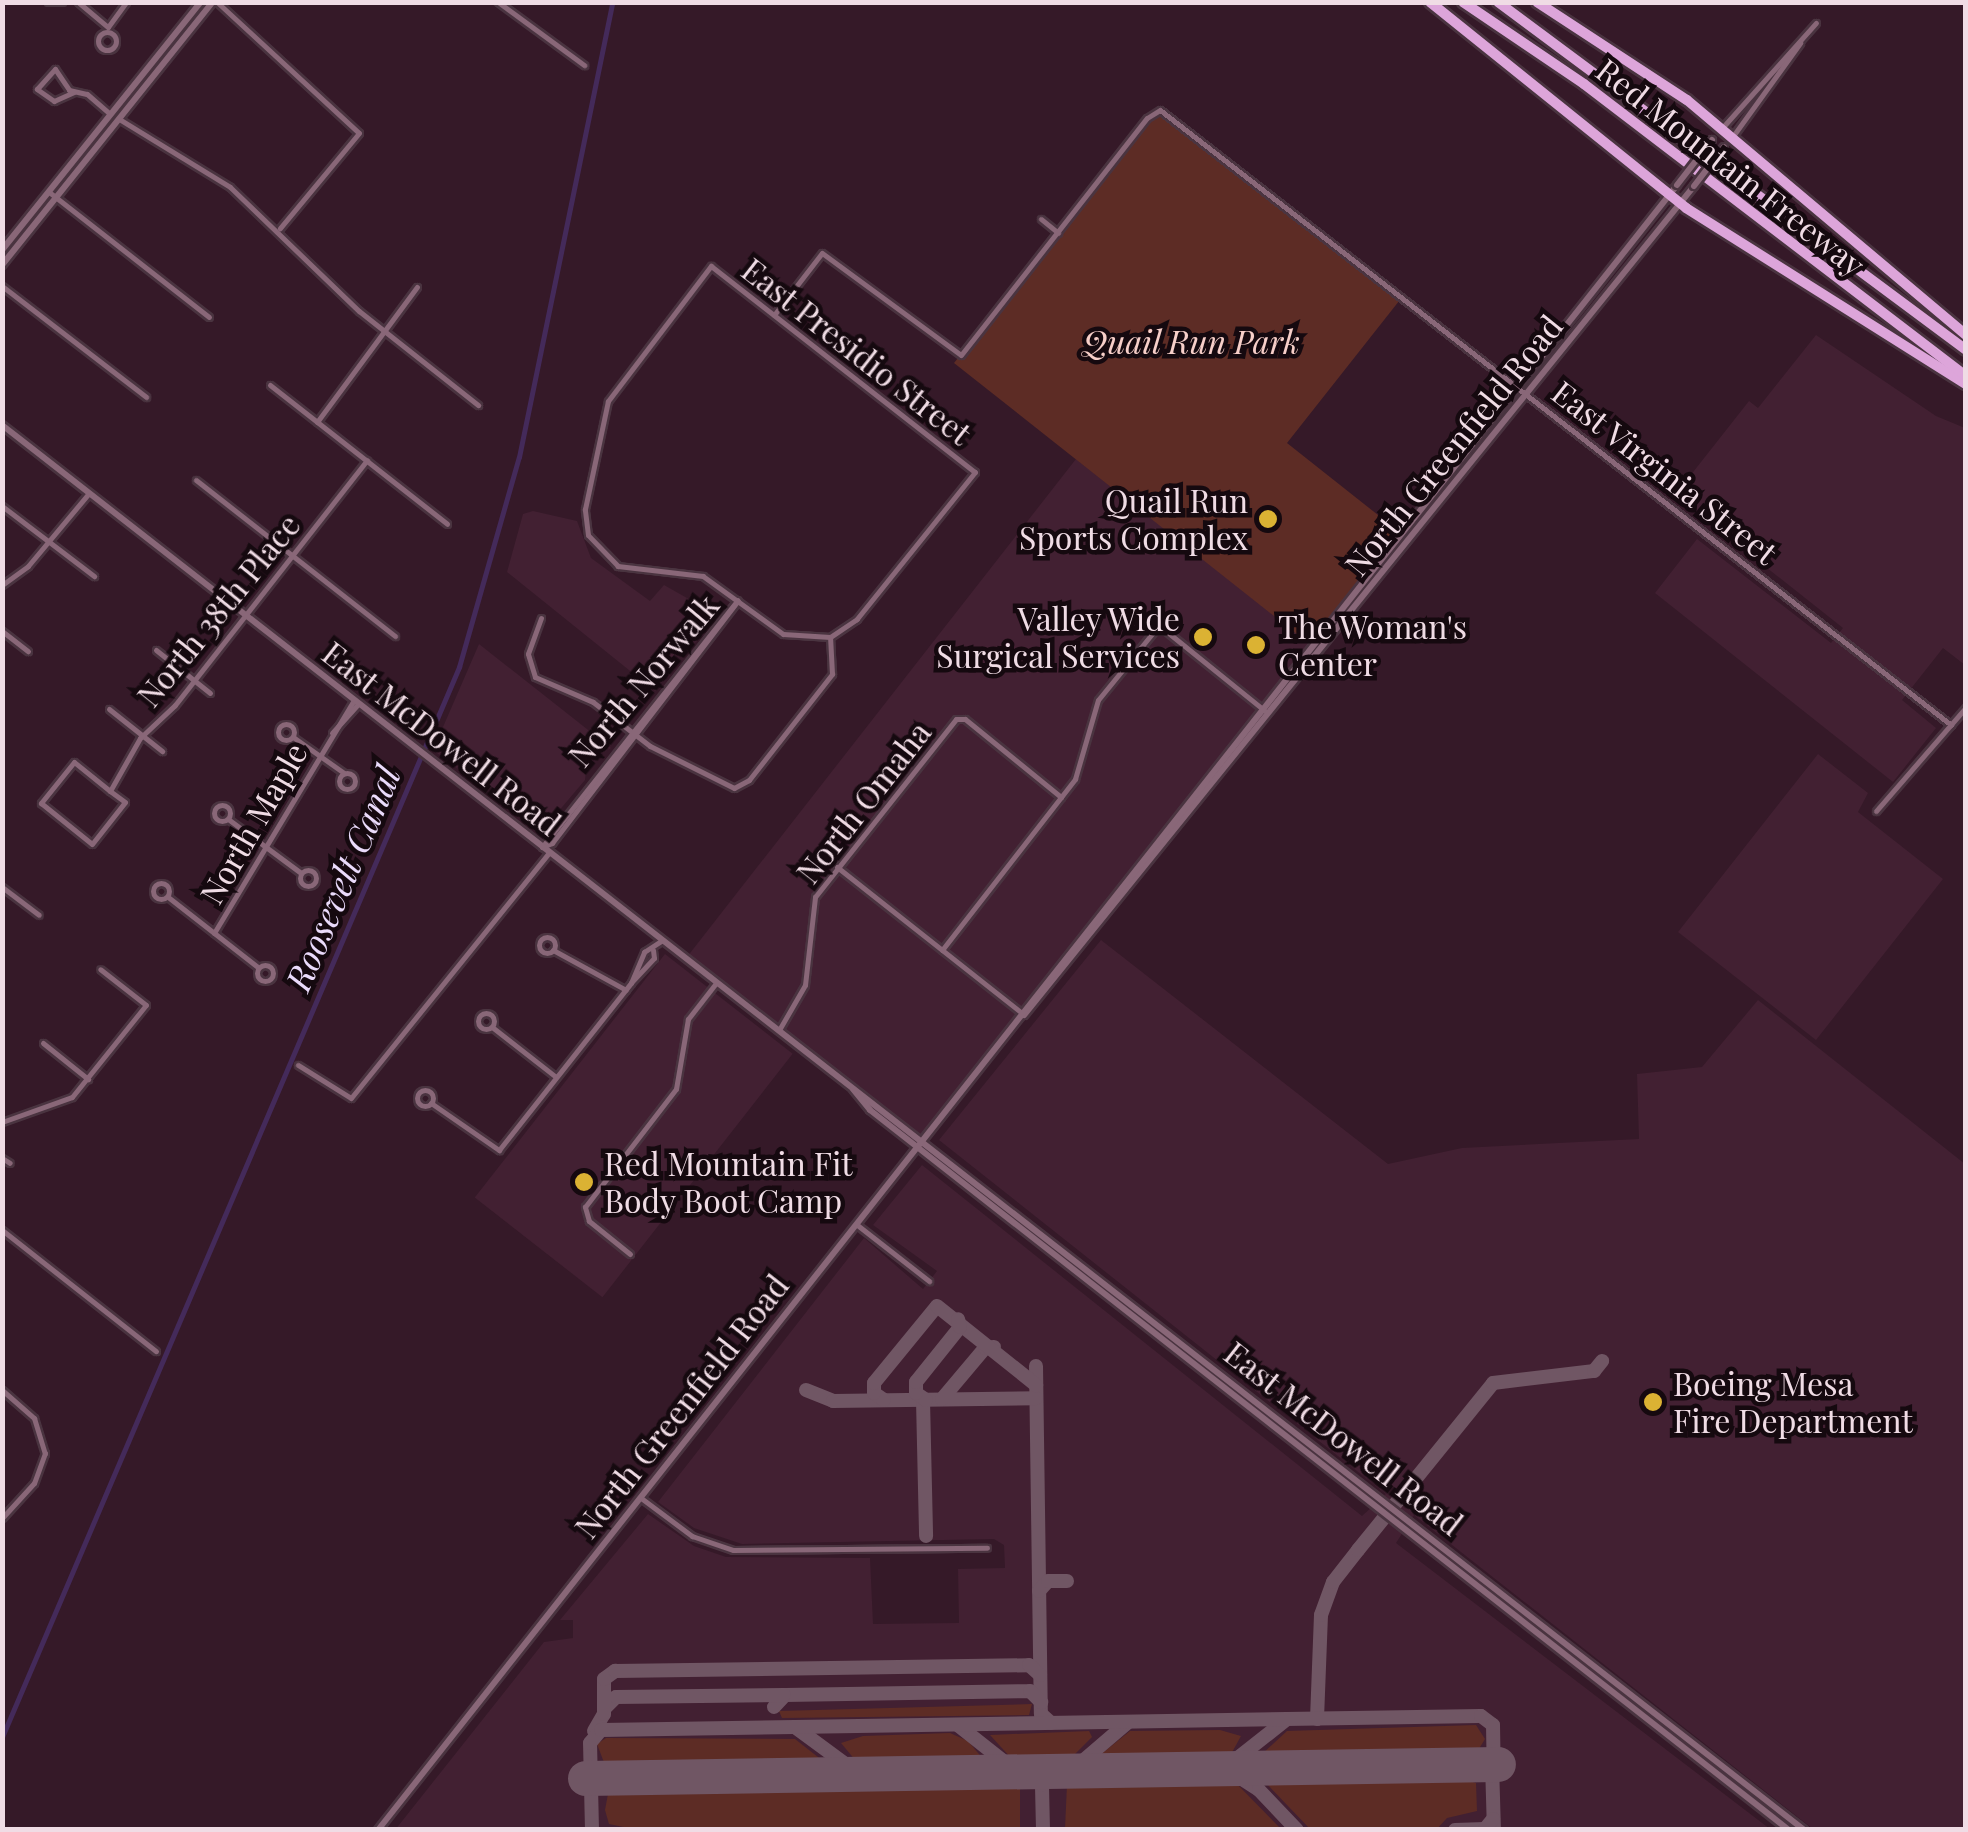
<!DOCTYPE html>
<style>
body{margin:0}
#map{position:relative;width:1968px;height:1832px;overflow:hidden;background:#351928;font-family:"Playfair Display",serif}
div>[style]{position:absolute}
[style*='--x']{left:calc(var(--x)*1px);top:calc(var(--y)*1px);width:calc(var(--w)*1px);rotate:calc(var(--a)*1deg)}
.built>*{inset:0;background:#422032;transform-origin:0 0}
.green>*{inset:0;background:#5d2c25}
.canal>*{height:5px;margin:-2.5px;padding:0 2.5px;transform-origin:2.5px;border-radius:2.5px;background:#442a5a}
.taxiway>*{height:14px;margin:-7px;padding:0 7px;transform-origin:7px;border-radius:7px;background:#705664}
.runway>*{height:35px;margin:-17.5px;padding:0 17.5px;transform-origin:17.5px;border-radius:17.5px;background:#705664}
.roads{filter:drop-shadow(2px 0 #4a3440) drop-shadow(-2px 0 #4a3440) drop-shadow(0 2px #4a3440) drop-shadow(0 -2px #4a3440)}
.minor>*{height:5px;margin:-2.5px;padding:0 2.5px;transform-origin:2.5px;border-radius:2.5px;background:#896778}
.minor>.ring{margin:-2.5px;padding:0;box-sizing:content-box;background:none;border:5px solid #896778;border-radius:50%}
.secondary>*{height:6px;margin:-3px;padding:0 3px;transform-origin:3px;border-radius:3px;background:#896778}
.motorway>*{height:10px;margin:-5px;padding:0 5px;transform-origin:5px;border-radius:5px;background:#dda5da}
.bridges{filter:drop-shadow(2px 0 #4a3440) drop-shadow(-2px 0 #4a3440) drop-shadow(0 2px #4a3440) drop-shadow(0 -2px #4a3440)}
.secondary-bridge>*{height:6px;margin:-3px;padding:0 3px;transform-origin:3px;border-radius:3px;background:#896778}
.dots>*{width:28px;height:28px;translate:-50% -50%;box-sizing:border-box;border:5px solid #15090f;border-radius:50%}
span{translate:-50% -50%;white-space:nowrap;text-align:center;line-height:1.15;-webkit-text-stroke:9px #15090f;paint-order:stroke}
.street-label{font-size:32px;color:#f0dce5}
.park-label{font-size:32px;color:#f7cfc9;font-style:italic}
.poi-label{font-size:32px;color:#f0dce5}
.right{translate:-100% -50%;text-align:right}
.left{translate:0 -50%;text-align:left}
.water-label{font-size:35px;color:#eadbfb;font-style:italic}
.frame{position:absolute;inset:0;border:5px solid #f0dce5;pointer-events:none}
</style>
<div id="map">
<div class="built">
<i style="clip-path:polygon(1816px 335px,1936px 416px,1965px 428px,1965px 665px,1943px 648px,1902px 700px,1936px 728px,1893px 782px,1655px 593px,1697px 539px,1831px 643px,1843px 628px,1675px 495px,1749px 401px,1758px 408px)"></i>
<i style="left:1076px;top:459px;width:301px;height:635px;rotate:38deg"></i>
<i style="clip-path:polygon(533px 511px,577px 521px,591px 558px,650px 601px,664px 585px,717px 615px,696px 642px,676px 653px,675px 666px,655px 691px,507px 572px,523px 514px)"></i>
<i style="clip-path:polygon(479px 644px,611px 748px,587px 762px,585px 780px,541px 832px,433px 750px)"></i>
<i style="clip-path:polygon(1818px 754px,1868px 793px,1858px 812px,1943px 879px,1816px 1040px,1678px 932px)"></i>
<i style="clip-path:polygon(1101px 940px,1388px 1164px,1462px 1148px,1639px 1139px,1637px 1074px,1702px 1067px,1758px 1000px,1965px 1164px,1965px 1829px,1813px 1829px,1414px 1515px,1396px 1543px,1770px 1829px,395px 1830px,544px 1642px,573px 1638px,573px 1620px,560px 1620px,648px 1514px,694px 1546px,726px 1557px,870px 1558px,873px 1624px,959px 1623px,958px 1569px,1005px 1568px,1004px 1545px,994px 1539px,742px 1544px,694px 1528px,658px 1502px,864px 1238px,923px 1289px,937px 1271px,873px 1225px,922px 1165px,1362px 1516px,1386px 1494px,939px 1140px)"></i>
<i style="left:665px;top:954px;width:162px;height:309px;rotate:38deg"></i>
</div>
<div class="green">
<i style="clip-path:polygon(1160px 110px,1403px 296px,1287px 443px,1402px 534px,1312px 646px,954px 363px,1147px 119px)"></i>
<i style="clip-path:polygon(1032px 1704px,1029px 1715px,782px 1718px,779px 1711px)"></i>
<i style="clip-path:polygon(1476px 1725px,1485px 1739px,1477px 1752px,1261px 1755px,1287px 1731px)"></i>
<i style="clip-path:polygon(1220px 1730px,1241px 1736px,1230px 1756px,1100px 1755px,1130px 1731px)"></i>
<i style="clip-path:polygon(1089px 1731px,1092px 1737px,1071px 1758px,1011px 1758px,990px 1735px)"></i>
<i style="clip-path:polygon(950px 1733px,968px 1741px,983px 1759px,856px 1761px,841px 1743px,863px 1736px)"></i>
<i style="clip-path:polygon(606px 1738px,795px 1739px,823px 1761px,605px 1765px,597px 1744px)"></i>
<i style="clip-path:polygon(1459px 1778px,1476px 1783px,1477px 1811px,1447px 1818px,1436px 1830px,1310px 1829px,1264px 1781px)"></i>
<i style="clip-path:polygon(1234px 1781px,1281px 1829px,1065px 1829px,1067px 1785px)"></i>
<i style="clip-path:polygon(1013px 1784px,1020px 1789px,1020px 1829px,638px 1830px,609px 1824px,605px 1810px,608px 1794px,624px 1790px)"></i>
</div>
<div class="canal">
<i style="--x:2;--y:1737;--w:1164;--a:-66.87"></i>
<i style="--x:459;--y:667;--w:218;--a:-74.1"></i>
<i style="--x:519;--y:457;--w:464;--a:-78.4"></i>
</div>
<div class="taxiway">
<i style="--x:1036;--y:1366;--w:348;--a:89.2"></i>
<i style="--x:1041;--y:1714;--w:13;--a:42"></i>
<i style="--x:806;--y:1390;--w:29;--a:22"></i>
<i style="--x:833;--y:1401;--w:203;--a:-0.8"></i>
<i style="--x:942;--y:1399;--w:67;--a:-49.9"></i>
<i style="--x:985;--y:1348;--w:9;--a:-6"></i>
<i style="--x:884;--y:1400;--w:12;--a:-145"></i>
<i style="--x:874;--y:1393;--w:10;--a:-90"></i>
<i style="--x:874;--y:1383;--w:99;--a:-50.7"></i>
<i style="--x:937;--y:1306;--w:127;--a:38.6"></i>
<i style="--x:923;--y:1400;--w:136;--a:88.7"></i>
<i style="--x:926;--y:1400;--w:12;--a:-145"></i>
<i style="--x:916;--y:1393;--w:11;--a:-90"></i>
<i style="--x:916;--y:1382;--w:70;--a:-51.3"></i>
<i style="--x:960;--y:1327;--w:8;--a:-104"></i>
<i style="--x:1039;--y:1591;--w:13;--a:-48"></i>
<i style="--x:1048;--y:1581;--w:19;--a:0"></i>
<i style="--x:774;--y:1707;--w:16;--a:-47"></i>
<i style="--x:785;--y:1695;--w:245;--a:-0.9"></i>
<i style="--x:1030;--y:1691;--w:16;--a:45"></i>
<i style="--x:604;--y:1709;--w:17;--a:-45"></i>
<i style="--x:616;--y:1697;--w:168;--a:-0.7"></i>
<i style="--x:1317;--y:1719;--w:104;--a:-87.8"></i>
<i style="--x:1321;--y:1615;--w:35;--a:-70"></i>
<i style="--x:1333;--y:1582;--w:41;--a:-52"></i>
<i style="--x:1358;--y:1550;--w:215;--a:-51"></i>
<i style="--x:1493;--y:1383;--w:102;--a:-6.8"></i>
<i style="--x:1594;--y:1371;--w:13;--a:-51"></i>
<i style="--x:959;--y:1726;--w:74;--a:38.4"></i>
<i style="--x:795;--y:1727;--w:79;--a:36.3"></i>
<i style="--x:594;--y:1731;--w:20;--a:-60"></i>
<i style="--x:604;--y:1714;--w:35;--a:-90"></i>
<i style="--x:604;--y:1679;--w:14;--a:-36"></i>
<i style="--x:615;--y:1671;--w:414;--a:-0.8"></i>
<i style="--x:1029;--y:1665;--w:15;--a:42"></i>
<i style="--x:1492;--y:1764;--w:66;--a:88.3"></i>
<i style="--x:1225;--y:1768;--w:40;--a:32.9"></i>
<i style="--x:1259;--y:1790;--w:55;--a:46.5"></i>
<i style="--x:1225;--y:1768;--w:79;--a:-38.3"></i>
<i style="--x:1071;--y:1771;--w:74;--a:-40.6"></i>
<i style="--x:592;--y:1830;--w:87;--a:-91.3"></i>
<i style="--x:590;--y:1743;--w:17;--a:-50"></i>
<i style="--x:601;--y:1730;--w:880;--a:-0.91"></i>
<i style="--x:1481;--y:1716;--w:15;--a:37"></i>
<i style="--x:1493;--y:1725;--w:39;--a:89"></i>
<i style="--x:1043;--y:1830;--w:45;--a:-91.3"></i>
<i style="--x:1042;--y:1785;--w:23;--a:-38"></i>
<i style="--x:1455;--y:1830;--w:30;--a:-2"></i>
<i style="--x:1485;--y:1829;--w:13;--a:-51"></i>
</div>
<div class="runway">
<i style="--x:585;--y:1778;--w:913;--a:-0.88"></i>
</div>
<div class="roads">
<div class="minor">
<i style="--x:48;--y:2;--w:14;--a:0"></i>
<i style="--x:78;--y:2;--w:39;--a:40"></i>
<i style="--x:217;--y:2;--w:193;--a:42.7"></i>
<i style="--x:359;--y:133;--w:124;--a:129.7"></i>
<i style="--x:498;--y:2;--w:107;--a:36.2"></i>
<i style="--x:108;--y:27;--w:31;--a:-54"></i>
<i class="ring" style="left:98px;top:32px;width:13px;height:13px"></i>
<i style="--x:74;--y:92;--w:22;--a:156"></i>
<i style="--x:54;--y:101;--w:21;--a:-145"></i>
<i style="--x:37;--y:89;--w:27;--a:-48"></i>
<i style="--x:55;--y:69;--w:25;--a:56"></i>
<i style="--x:69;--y:90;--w:18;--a:13"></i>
<i style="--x:87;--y:94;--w:30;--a:41"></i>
<i style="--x:119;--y:119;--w:130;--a:31.5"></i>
<i style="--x:230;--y:187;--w:179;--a:43.9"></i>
<i style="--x:359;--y:311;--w:152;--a:38.3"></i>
<i style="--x:1722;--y:128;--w:141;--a:-48.2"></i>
<i style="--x:1733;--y:136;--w:115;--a:-54.2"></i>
<i style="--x:49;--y:192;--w:203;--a:38"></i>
<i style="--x:1041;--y:219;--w:22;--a:39"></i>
<i style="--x:711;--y:266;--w:335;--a:38"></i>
<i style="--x:975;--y:472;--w:189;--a:128.8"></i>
<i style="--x:857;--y:619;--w:32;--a:146"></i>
<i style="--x:830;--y:637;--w:47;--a:-176.3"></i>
<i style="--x:783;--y:634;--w:99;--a:-144.1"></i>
<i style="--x:703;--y:576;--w:86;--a:-173.3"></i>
<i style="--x:618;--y:566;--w:43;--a:-134.1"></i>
<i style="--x:588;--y:535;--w:26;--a:-97"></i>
<i style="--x:585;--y:509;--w:110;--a:-78"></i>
<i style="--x:608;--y:401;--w:170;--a:-52.7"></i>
<i style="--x:2;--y:286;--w:182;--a:37.6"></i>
<i style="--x:774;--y:315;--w:78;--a:-52.3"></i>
<i style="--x:822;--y:253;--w:172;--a:36.3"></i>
<i style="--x:961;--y:355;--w:301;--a:-51.9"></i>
<i style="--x:1147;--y:118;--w:15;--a:-32"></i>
<i style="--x:1160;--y:110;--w:1002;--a:37.86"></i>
<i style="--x:270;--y:385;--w:225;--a:38.1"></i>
<i style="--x:317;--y:422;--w:168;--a:-53.5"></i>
<i style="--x:196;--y:480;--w:253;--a:38.1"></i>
<i style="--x:2;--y:506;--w:116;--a:37.3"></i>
<i style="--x:2;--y:585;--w:32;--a:-36"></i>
<i style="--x:28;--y:566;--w:95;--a:-50.1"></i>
<i style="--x:541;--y:618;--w:38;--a:110"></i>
<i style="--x:528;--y:654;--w:24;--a:73"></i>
<i style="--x:535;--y:677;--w:63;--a:23.3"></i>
<i style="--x:593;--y:702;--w:72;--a:37.7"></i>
<i style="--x:650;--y:746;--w:94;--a:26.6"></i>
<i style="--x:734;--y:788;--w:17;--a:-28"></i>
<i style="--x:749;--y:780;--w:135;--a:-51.9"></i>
<i style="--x:832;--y:674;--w:37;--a:-93"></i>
<i style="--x:2;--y:631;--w:33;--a:38"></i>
<i style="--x:156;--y:650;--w:69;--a:38.5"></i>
<i style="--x:109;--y:709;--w:68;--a:38.4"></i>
<i class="ring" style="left:278px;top:724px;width:11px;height:11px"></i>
<i style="--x:332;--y:733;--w:39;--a:-48"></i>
<i style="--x:293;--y:737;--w:62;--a:35.2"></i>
<i class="ring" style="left:339px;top:773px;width:11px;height:11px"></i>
<i style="--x:110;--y:791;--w:46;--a:-141.1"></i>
<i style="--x:74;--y:762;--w:53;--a:128.8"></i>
<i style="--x:41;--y:803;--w:65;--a:38.8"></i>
<i style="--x:92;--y:844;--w:53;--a:-51.8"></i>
<i style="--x:125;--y:802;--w:19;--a:-144"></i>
<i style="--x:110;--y:791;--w:61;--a:-60.5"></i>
<i style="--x:140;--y:738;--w:48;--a:-43.3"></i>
<i style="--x:175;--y:705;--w:311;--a:-51.9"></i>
<i class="ring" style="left:214px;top:805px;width:11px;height:11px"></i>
<i style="--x:1876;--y:811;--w:138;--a:-49.1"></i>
<i style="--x:228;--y:819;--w:91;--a:36.5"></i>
<i style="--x:542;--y:847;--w:11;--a:-22"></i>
<i style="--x:552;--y:843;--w:305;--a:-52.5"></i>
<i style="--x:542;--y:847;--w:315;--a:-51.6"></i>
<i style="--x:837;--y:867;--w:237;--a:38.3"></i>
<i class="ring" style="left:300px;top:870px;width:11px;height:11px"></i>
<i class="ring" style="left:153px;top:883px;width:11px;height:11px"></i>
<i style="--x:2;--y:887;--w:46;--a:37.1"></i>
<i style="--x:168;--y:897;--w:115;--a:38"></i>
<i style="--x:214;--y:933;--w:272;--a:-59"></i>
<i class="ring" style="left:539px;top:937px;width:11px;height:11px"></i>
<i style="--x:553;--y:950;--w:83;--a:28.7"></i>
<i style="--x:653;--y:950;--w:8;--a:83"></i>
<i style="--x:654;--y:958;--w:34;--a:133"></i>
<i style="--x:631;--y:983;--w:34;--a:-67"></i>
<i style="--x:644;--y:952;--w:20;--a:-33"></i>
<i style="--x:942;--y:950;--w:217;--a:-52.1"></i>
<i style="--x:1075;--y:779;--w:82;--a:-73.8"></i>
<i style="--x:1098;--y:700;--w:90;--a:-50.8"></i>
<i style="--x:1155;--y:630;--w:11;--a:5"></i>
<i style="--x:1166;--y:631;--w:126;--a:38.9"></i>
<i class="ring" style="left:257px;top:965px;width:11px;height:11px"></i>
<i class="ring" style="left:478px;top:1013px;width:11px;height:11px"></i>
<i style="--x:492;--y:1027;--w:81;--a:38"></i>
<i style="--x:779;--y:1030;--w:52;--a:-60"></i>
<i style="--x:805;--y:985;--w:89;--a:-83.5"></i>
<i style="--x:815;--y:897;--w:227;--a:-51.6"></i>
<i style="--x:956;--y:719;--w:9;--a:0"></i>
<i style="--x:965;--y:719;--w:124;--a:39.1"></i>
<i style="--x:43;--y:1043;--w:58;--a:38.7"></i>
<i style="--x:298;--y:1065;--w:62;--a:31.9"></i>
<i style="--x:351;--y:1098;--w:315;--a:-51.1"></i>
<i class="ring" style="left:417px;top:1090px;width:11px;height:11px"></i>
<i style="--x:431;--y:1103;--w:83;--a:34.7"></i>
<i style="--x:499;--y:1150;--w:213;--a:-51.7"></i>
<i style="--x:2;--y:1122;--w:74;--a:-19.7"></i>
<i style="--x:72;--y:1097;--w:118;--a:-51.2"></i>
<i style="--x:146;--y:1005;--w:58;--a:-142"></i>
<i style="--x:2;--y:1158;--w:9;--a:32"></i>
<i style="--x:856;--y:1224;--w:93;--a:38"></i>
<i style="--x:2;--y:1230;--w:196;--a:38.2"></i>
<i style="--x:630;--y:1254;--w:53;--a:-141.2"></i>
<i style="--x:589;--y:1221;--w:15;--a:-106"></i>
<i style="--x:585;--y:1207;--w:149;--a:-52.4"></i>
<i style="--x:676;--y:1089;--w:71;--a:-80.3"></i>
<i style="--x:688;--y:1019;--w:46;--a:-52.1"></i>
<i style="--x:2;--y:1390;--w:43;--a:41.2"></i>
<i style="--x:34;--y:1418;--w:37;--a:73"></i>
<i style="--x:45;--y:1453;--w:32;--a:110"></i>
<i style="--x:34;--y:1483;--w:47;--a:132.4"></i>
<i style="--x:641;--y:1498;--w:64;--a:36.7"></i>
<i style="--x:692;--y:1536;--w:43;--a:18.9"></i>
<i style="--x:733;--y:1550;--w:254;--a:-0.5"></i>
</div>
<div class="secondary">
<i style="--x:2;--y:250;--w:318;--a:-51.3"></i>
<i style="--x:2;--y:265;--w:337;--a:-51.3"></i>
<i style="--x:2;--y:425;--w:2285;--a:37.94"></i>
<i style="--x:1024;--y:1015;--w:1066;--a:-51.05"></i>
<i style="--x:853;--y:1089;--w:27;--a:51"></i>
<i style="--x:870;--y:1110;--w:1167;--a:38.08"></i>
<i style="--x:378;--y:1830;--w:2096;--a:-51.7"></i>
</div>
<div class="motorway">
<i style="--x:1430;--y:2;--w:329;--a:38.8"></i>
<i style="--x:1686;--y:208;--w:331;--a:32.2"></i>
<i style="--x:1463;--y:2;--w:146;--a:34.1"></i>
<i style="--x:1584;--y:84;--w:481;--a:37.4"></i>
<i style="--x:1498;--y:2;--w:583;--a:36.63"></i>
<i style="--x:1537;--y:2;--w:179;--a:33.2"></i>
<i style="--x:1687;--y:100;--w:365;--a:40.1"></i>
</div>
</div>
<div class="bridges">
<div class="secondary-bridge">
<i style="--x:1677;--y:185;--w:57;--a:-52.1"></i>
<i style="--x:1694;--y:186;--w:49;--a:-52.4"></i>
</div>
</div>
<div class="dots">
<i style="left:1268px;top:519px;background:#dbb233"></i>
<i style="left:1203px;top:637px;background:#dbb233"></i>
<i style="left:1256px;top:645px;background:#dbb233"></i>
<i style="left:584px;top:1182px;background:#dbb233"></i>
<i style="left:1653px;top:1402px;background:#dbb233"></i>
</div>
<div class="street-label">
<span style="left:1731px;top:167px;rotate:38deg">Red Mountain Freeway</span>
<span style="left:857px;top:351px;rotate:38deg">East Presidio Street</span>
<span style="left:1453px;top:445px;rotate:-51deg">North Greenfield Road</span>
<span style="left:1665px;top:472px;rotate:38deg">East Virginia Street</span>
<span style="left:218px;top:610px;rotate:-51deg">North 38th Place</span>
<span style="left:643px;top:680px;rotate:-50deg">North Norwalk</span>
<span style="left:442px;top:738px;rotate:38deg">East McDowell Road</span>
<span style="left:863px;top:802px;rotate:-52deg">North Omaha</span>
<span style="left:253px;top:823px;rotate:-60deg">North Maple</span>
<span style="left:681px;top:1406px;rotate:-52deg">North Greenfield Road</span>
<span style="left:1344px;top:1438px;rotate:38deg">East McDowell Road</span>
</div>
<div class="park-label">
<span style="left:1191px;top:341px">Quail Run Park</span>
</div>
<div class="poi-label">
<span class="right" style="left:1248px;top:519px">Quail Run<br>Sports Complex</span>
<span class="right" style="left:1180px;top:637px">Valley Wide<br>Surgical Services</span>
<span class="left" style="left:1278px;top:645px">The Woman's<br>Center</span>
<span class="left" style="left:604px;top:1182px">Red Mountain Fit<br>Body Boot Camp</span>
<span class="left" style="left:1673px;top:1402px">Boeing Mesa<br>Fire Department</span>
</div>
<div class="water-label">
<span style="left:342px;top:878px;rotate:-67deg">Roosevelt Canal</span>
</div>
<div class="frame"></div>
</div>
